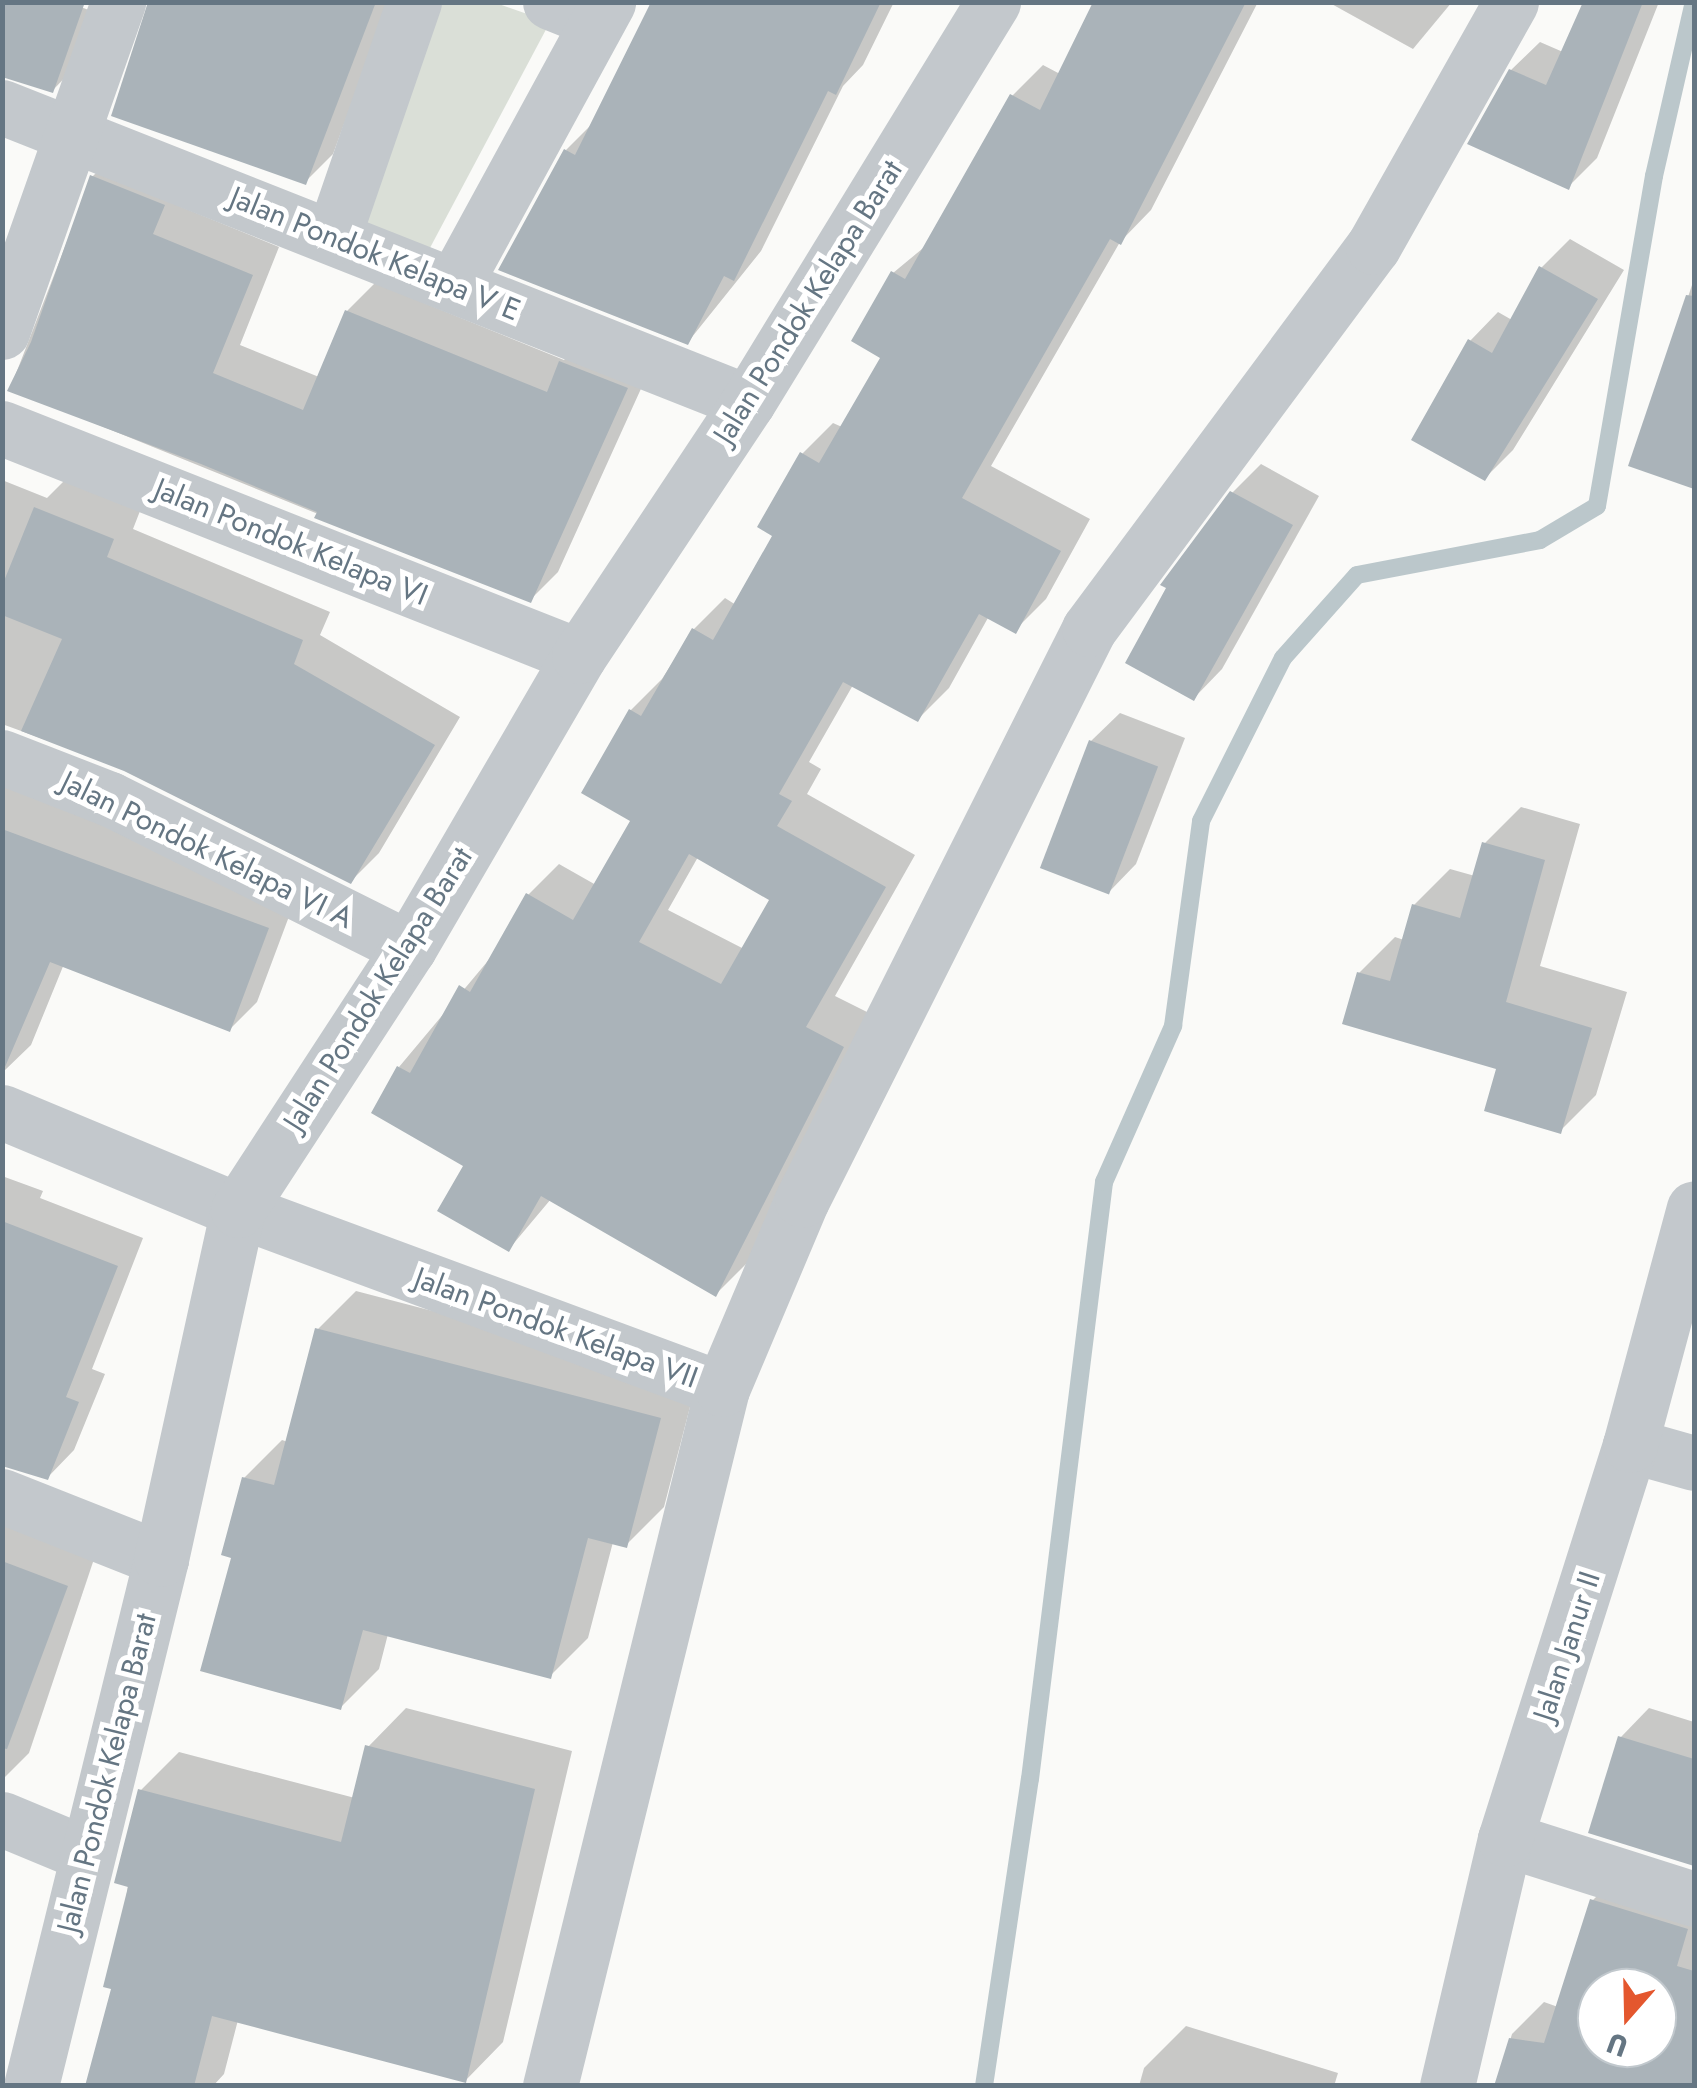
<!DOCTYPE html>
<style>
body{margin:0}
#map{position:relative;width:1697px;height:2088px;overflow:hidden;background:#fafaf8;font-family:Jost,sans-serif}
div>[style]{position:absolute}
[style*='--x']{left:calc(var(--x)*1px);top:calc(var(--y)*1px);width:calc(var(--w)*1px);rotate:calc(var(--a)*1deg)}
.green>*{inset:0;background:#dadfd7}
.shadow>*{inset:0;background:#0003}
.stream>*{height:18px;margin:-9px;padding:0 9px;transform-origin:9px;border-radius:9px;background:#bbc7cb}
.building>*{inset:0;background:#aab3b9;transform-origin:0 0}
.minor>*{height:55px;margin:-27.5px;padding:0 27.5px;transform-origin:27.5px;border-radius:27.5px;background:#c3c8cc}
span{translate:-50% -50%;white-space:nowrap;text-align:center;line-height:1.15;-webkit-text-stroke:10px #fff;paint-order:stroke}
.street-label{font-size:30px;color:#657683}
.frame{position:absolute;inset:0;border:5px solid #657683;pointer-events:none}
.north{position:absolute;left:1577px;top:1968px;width:100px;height:100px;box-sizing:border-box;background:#fff;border:2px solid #c1c8cd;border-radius:50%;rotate:200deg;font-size:28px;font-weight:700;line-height:40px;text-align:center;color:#657683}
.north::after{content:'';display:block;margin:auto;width:35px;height:45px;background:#e4572e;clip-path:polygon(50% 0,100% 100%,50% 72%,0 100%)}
</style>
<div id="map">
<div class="green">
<i style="clip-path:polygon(419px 3px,496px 3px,550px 22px,423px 261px,341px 228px)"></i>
</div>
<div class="shadow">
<i style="clip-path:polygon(67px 2px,97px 13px,79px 63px,52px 91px)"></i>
<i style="clip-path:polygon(151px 2px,389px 2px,333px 154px,305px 182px)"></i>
<i style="clip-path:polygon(679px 2px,894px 2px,863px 65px,843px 86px,761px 251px,688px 342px,566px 150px,593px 123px)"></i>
<i style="clip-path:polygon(evenodd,1095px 2px,1258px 2px,1151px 210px,1120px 242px,991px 466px,1090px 519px,1046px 599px,1015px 630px,989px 616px,949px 688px,918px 719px,853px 685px,809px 762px,821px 769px,807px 794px,915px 855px,835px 996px,873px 1015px,747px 1263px,716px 1294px,551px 1199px,509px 1249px,467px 1165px,399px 1067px,492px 956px,528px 895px,559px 864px,596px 885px,634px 820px,631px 710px,662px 679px,694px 629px,725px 598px,736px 605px,775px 535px,802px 454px,833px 423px,842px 427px,883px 357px,893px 273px,928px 244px,1012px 96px,1043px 65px,1060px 74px,1095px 2px,698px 857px,773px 899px,744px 949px,668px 910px,698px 857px)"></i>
<i style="clip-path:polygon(1328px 2px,1452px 2px,1413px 49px)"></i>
<i style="clip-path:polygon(1586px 2px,1659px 2px,1597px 158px,1568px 187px,1511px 70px,1540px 42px,1563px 52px)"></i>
<i style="clip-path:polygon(120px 149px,179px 206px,279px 247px,240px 345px,319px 377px,347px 311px,375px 283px,564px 360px,589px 334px,654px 360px,558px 572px,530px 600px,10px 389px,92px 177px)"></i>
<i style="clip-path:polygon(1570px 239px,1624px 270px,1513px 450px,1485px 478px,1470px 341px,1498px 312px,1512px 320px,1541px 268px)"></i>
<i style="clip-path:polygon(1694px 279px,1694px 487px,1632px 465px)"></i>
<i style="clip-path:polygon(1261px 464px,1319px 496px,1222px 669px,1194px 698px,1232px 493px)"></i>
<i style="clip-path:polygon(2px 480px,47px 498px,64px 481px,140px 511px,133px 529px,330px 612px,320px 635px,460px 717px,379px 853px,351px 881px,125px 769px,2px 724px)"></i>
<i style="clip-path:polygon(1120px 713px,1185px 738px,1136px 864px,1108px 893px,1091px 741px)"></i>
<i style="clip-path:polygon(2px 740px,300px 887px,257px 1002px,229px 1030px,64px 964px,31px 1045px,3px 1072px)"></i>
<i style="clip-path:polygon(1521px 807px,1580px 824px,1540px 966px,1627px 992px,1596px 1095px,1560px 1131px,1499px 1068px,1359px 973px,1395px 937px,1404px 940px,1414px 905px,1450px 869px,1475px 876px,1485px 843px)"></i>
<i style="clip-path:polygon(2px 1176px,43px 1191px,40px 1198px,143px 1238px,92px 1369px,105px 1374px,74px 1450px,47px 1478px,2px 1462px)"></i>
<i style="clip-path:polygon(356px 1291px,697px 1380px,664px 1507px,626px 1545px,613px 1542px,588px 1638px,550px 1676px,388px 1634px,379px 1669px,341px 1707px,234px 1556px,244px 1478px,282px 1440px,288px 1442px,318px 1329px)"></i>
<i style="clip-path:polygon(2px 1524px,94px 1559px,29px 1753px,2px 1780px)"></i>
<i style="clip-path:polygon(406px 1708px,572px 1751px,503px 2042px,465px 2081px,238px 2020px,224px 2074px,213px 2086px,88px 2086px,114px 1987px,141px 1790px,179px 1752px,355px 1798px,368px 1747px)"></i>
<i style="clip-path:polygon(1649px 1708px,1694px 1722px,1694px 1864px,1591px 1831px,1621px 1737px)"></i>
<i style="clip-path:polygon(evenodd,1624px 1869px,1694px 1890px,1694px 2086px,1496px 2086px,1512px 2034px,1544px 2002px,1558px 2007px,1593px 1900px,1624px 1869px,1597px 1988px,1657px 1988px,1657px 2048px,1597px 2048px,1597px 1988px)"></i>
<i style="clip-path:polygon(1186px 2026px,1338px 2073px,1334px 2086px,1139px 2086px,1144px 2068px)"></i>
</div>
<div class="stream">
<i style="--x:984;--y:2086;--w:310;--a:-81.5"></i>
<i style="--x:1030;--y:1779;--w:602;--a:-82.93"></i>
<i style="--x:1104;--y:1182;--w:171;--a:-66.1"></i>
<i style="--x:1173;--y:1026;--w:207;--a:-82.2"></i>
<i style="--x:1201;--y:821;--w:182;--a:-63.3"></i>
<i style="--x:1283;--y:658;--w:111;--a:-48.3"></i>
<i style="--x:1357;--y:575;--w:186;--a:-10.8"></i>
<i style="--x:1540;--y:540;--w:66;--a:-30.8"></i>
<i style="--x:1597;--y:506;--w:335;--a:-80.2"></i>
<i style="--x:1654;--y:176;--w:179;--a:-77.1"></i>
</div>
<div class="building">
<i style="clip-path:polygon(2px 2px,85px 2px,53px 93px,2px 77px)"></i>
<i style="clip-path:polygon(148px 2px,376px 2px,306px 185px,111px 116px)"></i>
<i style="clip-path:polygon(651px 2px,881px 2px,836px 95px,828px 91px,734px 281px,724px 276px,688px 345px,498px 270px,564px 149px,575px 155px)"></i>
<i style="clip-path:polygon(evenodd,1093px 2px,1246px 2px,1121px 245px,1110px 239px,962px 498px,1061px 551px,1016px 634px,979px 614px,918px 722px,843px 682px,779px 794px,792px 801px,777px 826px,886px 887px,806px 1027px,844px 1047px,716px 1297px,541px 1196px,509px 1252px,437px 1211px,463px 1166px,371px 1113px,397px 1066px,410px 1073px,459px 985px,470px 992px,526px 893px,573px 920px,630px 821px,581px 793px,629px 709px,641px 716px,692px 628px,713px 640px,772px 536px,757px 527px,800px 452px,819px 463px,880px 358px,851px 341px,891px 271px,905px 279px,1010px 94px,1040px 110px,1093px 2px,689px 854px,769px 900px,721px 984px,639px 942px,689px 854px)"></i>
<i style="clip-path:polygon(1583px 2px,1643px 2px,1569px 190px,1467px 144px,1509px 69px,1546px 85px)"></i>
<i style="clip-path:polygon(90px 175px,165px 205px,153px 234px,253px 275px,213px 373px,303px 410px,345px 310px,547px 392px,559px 361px,628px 388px,531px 603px,314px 518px,317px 512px,201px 464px,7px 391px,31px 342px)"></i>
<i style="clip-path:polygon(1539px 266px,1598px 299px,1485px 481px,1411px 440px,1468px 339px,1492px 353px)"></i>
<i style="clip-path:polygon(1686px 295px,1694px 296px,1694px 489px,1628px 466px)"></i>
<i style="clip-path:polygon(1230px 491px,1293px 525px,1194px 701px,1125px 663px,1166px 588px,1160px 585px)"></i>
<i style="clip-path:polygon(34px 507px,114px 539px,107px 557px,303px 640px,294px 664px,435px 745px,351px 884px,124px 771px,21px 731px,62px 639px,2px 615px,2px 586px)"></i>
<i style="left:1089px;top:740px;width:74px;height:137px;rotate:21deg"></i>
<i style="clip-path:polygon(2px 829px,269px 928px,230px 1032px,50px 962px,2px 1074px)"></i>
<i style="clip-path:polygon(1482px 842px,1545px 860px,1506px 1002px,1592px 1028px,1561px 1134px,1484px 1111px,1496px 1069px,1342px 1024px,1357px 972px,1390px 981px,1412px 904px,1460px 918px)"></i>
<i style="clip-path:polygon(2px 1221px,118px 1266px,66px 1397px,79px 1402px,48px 1480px,2px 1466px)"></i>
<i style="clip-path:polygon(315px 1328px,661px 1418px,627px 1548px,588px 1538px,551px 1679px,363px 1630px,341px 1710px,200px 1671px,231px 1558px,221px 1555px,242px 1477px,274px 1485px)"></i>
<i style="clip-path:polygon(2px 1561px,68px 1586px,7px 1749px,2px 1748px)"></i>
<i style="clip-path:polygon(1618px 1736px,1694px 1759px,1694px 1866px,1588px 1833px)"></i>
<i style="clip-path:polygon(365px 1745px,535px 1789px,466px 2083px,212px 2016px,194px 2086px,85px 2086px,111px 1989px,103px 1987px,128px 1887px,114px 1883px,138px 1789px,341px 1842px)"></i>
<i style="clip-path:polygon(evenodd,1590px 1899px,1688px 1929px,1677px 1966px,1694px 1971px,1694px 2086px,1494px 2086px,1509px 2038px,1544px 2043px,1590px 1899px,1597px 1988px,1657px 1988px,1657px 2048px,1597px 2048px,1597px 1988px)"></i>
</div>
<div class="minor">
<i style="--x:550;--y:2;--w:51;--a:22"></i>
<i style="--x:2;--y:107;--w:802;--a:21.58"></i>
<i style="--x:333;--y:237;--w:249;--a:-71"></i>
<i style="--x:454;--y:285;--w:322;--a:-61.4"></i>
<i style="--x:2;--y:332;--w:350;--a:-70.6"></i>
<i style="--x:2;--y:428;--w:620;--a:21.56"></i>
<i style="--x:2;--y:757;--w:116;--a:21.3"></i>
<i style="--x:110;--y:799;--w:334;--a:26.5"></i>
<i style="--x:2;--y:1112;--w:256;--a:22.6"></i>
<i style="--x:238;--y:1210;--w:516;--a:20.3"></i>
<i style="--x:1630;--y:1445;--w:66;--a:15.7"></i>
<i style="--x:2;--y:1496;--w:171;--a:21.6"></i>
<i style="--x:2;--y:1819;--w:91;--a:22.6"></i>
<i style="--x:1505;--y:1839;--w:198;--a:17.6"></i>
<i style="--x:31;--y:2086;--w:543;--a:-76.14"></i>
<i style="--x:161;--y:1559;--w:357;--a:-77.6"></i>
<i style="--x:238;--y:1210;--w:313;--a:-56.9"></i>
<i style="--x:409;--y:948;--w:338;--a:-59.8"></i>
<i style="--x:579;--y:656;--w:305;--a:-56.4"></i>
<i style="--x:748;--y:402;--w:469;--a:-58.5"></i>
<i style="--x:550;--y:2086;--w:718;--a:-76.14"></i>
<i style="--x:722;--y:1389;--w:205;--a:-67.1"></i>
<i style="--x:802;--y:1200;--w:639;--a:-63.31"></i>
<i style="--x:1089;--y:629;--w:476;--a:-53.4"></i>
<i style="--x:1373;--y:247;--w:281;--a:-60.6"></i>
<i style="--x:1447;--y:2086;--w:254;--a:-76.8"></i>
<i style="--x:1505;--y:1839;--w:413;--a:-72.4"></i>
<i style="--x:1630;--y:1445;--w:245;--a:-74.9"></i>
</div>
<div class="street-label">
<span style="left:375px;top:254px;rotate:22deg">Jalan Pondok Kelapa V E</span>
<span style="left:808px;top:302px;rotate:-58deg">Jalan Pondok Kelapa Barat</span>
<span style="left:291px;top:542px;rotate:22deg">Jalan Pondok Kelapa VI</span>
<span style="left:207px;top:850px;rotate:26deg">Jalan Pondok Kelapa VI A</span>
<span style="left:378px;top:989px;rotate:-58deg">Jalan Pondok Kelapa Barat</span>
<span style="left:556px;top:1328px;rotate:20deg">Jalan Pondok Kelapa VII</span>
<span style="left:1567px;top:1646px;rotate:-72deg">Jalan Janur II</span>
<span style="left:107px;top:1773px;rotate:-76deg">Jalan Pondok Kelapa Barat</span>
</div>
<div class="frame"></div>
<div class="north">U</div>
</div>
